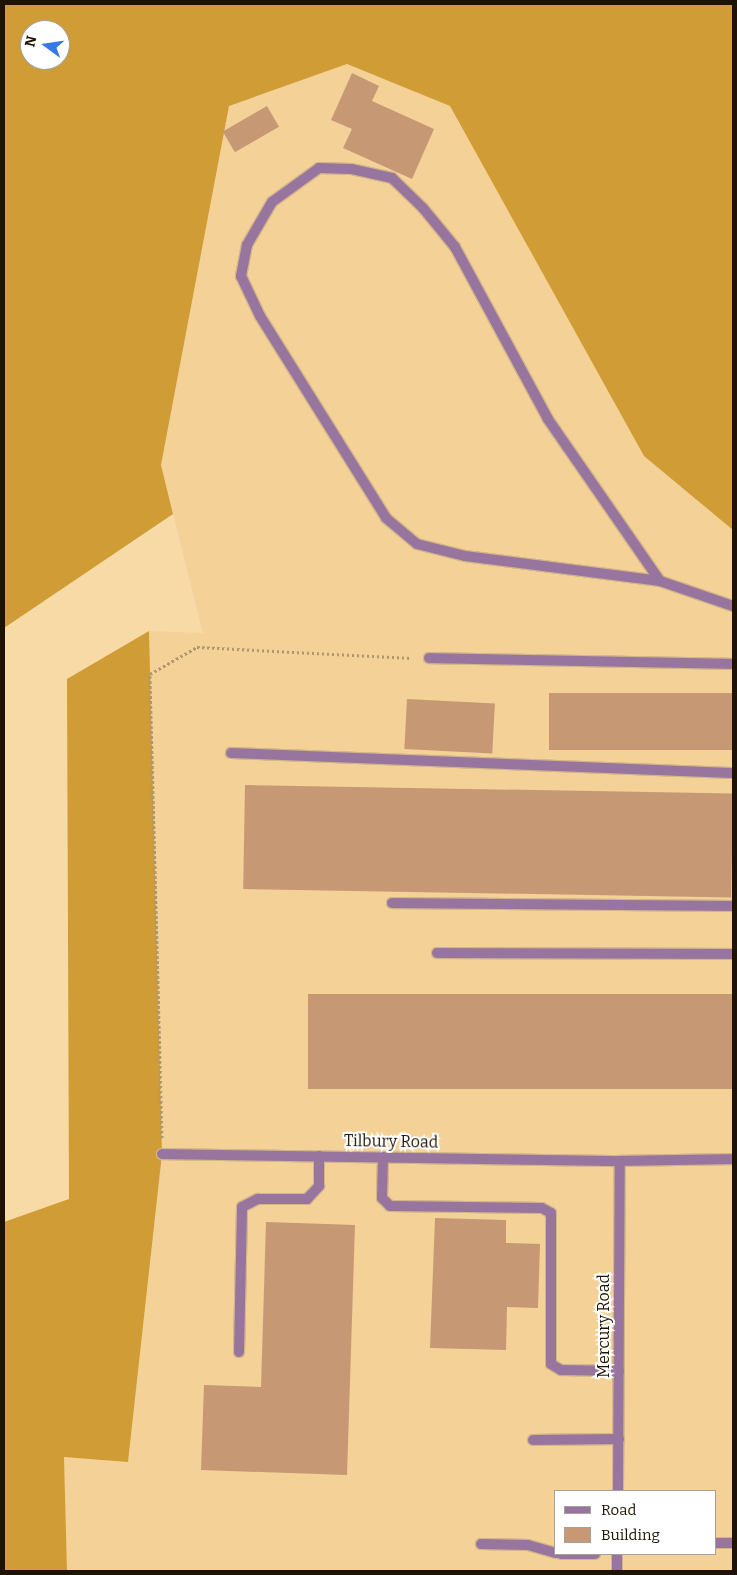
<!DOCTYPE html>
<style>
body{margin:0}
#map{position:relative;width:737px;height:1575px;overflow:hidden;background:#f8daa7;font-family:Bitter,serif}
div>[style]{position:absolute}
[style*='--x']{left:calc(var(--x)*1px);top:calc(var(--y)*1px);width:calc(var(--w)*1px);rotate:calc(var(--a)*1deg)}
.built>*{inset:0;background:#f3d197}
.forest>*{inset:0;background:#d09c35}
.building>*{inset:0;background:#c69974;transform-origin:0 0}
.path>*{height:3px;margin-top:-1.5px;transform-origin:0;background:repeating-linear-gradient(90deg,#af9770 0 2.5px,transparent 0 5px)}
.roads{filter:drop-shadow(1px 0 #d1b689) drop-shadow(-1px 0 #d1b689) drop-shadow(0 1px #d1b689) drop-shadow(0 -1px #d1b689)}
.service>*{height:10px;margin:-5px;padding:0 5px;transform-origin:5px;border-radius:5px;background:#98759f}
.minor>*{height:10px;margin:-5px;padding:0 5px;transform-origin:5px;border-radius:5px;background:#98759f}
span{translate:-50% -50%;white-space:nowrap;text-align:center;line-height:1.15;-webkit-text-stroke:4px #fff;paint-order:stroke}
.street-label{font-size:16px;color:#1e1302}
.frame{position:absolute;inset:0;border:5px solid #1e1302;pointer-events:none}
.legend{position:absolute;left:554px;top:1490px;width:162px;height:65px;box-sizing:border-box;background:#fff;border:1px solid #a5a19a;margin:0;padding:6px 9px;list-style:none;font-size:15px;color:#1e1302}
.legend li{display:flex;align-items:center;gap:10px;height:25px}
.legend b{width:25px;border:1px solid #a5a19a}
.north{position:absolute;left:20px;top:20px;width:50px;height:50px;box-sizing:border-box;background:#fff;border:1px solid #a5a19a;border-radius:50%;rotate:284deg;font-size:14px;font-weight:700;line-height:20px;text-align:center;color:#1e1302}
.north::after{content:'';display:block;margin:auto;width:18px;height:22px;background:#3878e6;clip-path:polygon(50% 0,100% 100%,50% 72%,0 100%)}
</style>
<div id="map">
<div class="built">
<i style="clip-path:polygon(evenodd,347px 64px,450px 106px,644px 455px,733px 530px,733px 1571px,67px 1571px,64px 1457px,128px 1461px,162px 1154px,149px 631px,203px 633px,161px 465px,229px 106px,347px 64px,556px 1491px,716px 1491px,716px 1554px,556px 1554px,556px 1491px)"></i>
</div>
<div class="forest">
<i style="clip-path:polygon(evenodd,4px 4px,733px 4px,733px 530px,644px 456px,450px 106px,347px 64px,229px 106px,161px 465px,173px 514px,4px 628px,4px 4px,30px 30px,60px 30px,60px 60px,30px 60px,30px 30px)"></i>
<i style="clip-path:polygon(149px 631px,162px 1154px,128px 1462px,64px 1457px,67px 1571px,4px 1571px,4px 1222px,69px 1199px,67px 679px)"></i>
</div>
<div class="building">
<i style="clip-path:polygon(352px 73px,379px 86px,372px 101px,434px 129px,412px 179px,343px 148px,352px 129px,331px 120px)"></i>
<i style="left:267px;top:106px;width:24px;height:51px;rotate:60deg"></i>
<i style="left:733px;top:693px;width:57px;height:184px;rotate:90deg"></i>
<i style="left:407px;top:699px;width:88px;height:50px;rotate:3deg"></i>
<i style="left:245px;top:785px;width:488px;height:104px;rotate:1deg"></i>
<i style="left:308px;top:994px;width:425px;height:95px"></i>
<i style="clip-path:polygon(435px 1218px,506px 1220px,506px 1243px,540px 1244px,538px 1308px,507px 1307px,506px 1350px,430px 1348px)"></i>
<i style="clip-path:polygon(266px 1222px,355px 1225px,347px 1475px,201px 1470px,204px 1385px,261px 1387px)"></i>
</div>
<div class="path">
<i style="--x:162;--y:1138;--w:464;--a:-91.5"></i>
<i style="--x:150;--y:674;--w:54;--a:-29.9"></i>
<i style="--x:197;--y:647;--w:215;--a:2.9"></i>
</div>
<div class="roads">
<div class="service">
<i style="--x:660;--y:581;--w:197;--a:-124.7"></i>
<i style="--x:548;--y:419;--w:196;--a:-118.4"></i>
<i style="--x:455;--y:247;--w:50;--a:-129.4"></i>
<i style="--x:423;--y:208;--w:43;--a:-135.9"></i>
<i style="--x:392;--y:178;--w:42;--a:-167.6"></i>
<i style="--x:351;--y:169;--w:32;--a:-178"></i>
<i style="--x:319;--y:168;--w:58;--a:144.1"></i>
<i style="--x:272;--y:202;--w:50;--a:120.2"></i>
<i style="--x:247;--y:245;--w:32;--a:101"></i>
<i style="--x:241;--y:276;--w:44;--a:64.6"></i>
<i style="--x:260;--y:316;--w:238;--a:58"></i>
<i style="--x:386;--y:518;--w:40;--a:40"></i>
<i style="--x:417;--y:544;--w:49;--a:14"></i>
<i style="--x:465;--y:556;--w:197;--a:7.3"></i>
<i style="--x:660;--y:581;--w:77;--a:18.9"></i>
<i style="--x:429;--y:658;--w:304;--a:1.1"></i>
<i style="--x:231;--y:753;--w:502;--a:2.28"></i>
<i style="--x:392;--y:903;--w:341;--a:0.5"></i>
<i style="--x:437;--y:953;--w:296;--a:0.2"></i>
<i style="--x:162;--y:1154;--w:458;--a:0.9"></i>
<i style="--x:383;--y:1157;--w:41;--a:91.4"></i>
<i style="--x:382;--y:1198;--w:11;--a:45"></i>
<i style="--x:390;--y:1206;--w:152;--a:0.8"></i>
<i style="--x:542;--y:1208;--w:10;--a:29"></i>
<i style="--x:551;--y:1213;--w:151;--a:90"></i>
<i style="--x:551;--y:1364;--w:12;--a:31"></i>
<i style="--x:561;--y:1370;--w:58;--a:1"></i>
<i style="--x:239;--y:1352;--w:145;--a:-88.8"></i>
<i style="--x:242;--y:1207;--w:18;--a:-27"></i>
<i style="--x:258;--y:1199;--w:49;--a:0"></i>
<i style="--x:307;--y:1199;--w:18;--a:-47"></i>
<i style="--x:319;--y:1186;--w:30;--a:-90"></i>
<i style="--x:533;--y:1440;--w:86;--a:-0.7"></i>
<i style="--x:716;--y:1543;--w:17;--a:0"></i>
<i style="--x:481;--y:1544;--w:47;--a:1.2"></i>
<i style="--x:528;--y:1545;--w:29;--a:16"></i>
<i style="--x:561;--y:1554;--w:34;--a:0"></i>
</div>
<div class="minor">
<i style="--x:618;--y:1491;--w:330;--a:-89.7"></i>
<i style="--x:620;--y:1161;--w:113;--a:-1"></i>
<i style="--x:617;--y:1554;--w:17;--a:90"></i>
</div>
</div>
<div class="street-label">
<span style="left:391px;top:1142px;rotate:1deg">Tilbury Road</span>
<span style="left:604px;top:1326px;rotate:-90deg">Mercury Road</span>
</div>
<div class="frame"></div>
<ul class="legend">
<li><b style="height:6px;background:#98759f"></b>Road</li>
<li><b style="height:14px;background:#c69974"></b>Building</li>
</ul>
<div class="north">N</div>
</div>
